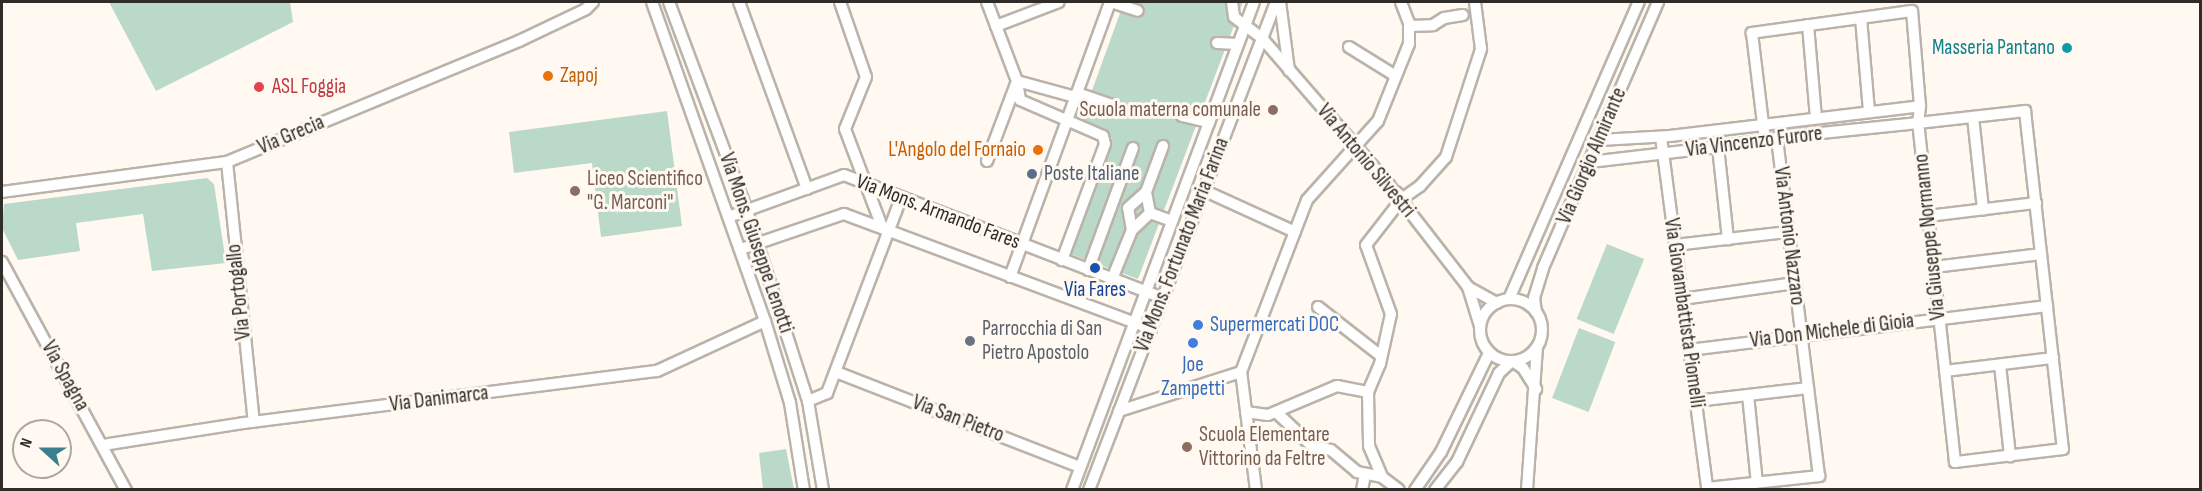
<!DOCTYPE html>
<style>
body{margin:0}
#map{position:relative;width:2202px;height:491px;overflow:hidden;background:#fff9f1;font-family:"Sofia Sans Condensed",sans-serif}
div>[style]{position:absolute}
[style*='--x']{left:calc(var(--x)*1px);top:calc(var(--y)*1px);width:calc(var(--w)*1px);rotate:calc(var(--a)*1deg)}
.green>*{inset:0;background:#bbd9c9;transform-origin:0 0}
.roads{filter:drop-shadow(2px 0 #bab3aa) drop-shadow(-2px 0 #bab3aa) drop-shadow(0 2px #bab3aa) drop-shadow(0 -2px #bab3aa)}
.street>*{height:10px;margin:-5px;padding:0 5px;transform-origin:5px;border-radius:5px;background:#fff}
.street>.ring{margin:-5px;padding:0;box-sizing:content-box;background:none;border:10px solid #fff;border-radius:50%}
.dots>*{width:16px;height:16px;translate:-50% -50%;box-sizing:border-box;border:3px solid #fff9f1;border-radius:50%}
span{translate:-50% -50%;white-space:nowrap;text-align:center;line-height:1.15;-webkit-text-stroke:6px #fff9f1;paint-order:stroke}
.culture-label{font-size:21px;color:#0d838f}
.right{translate:-100% -50%;text-align:right}
.food-label{font-size:21px;color:#c56008}
.left{translate:0 -50%;text-align:left}
.health-label{font-size:21px;color:#be3a42}
.education-label{font-size:21px;color:#785e54}
.street-label{font-size:21px;color:#2f2c29}
.service-label{font-size:21px;color:#4e5e75}
.transit-label{font-size:21px;color:#164399}
.shop-label{font-size:21px;color:#366cbe}
.worship-label{font-size:21px;color:#5b616d}
.frame{position:absolute;inset:0;border:3px solid #2f2c29;pointer-events:none}
.north{position:absolute;left:12px;top:419px;width:60px;height:60px;box-sizing:border-box;background:#fff9f1;border:2px solid #aca7a1;border-radius:50%;rotate:291deg;font-size:16px;font-weight:700;line-height:24px;text-align:center;color:#2f2c29}
.north::after{content:'';display:block;margin:auto;width:21px;height:27px;background:#3b7e8e;clip-path:polygon(50% 0,100% 100%,50% 72%,0 100%)}
</style>
<div id="map">
<div class="green">
<i style="clip-path:polygon(109px 2px,290px 2px,293px 22px,156px 91px)"></i>
<i style="clip-path:polygon(1124px 2px,1243px 2px,1138px 279px,1068px 253px,1112px 138px,1081px 121px)"></i>
<i style="clip-path:polygon(667px 111px,682px 226px,601px 237px,592px 163px,514px 173px,509px 132px)"></i>
<i style="clip-path:polygon(207px 178px,214px 184px,226px 263px,152px 271px,143px 214px,76px 223px,80px 251px,18px 260px,2px 228px,4px 204px)"></i>
<i style="left:1607px;top:244px;width:40px;height:81px;rotate:22deg"></i>
<i style="left:1579px;top:328px;width:39px;height:75px;rotate:21deg"></i>
<i style="clip-path:polygon(786px 449px,794px 489px,763px 489px,759px 453px)"></i>
</div>
<div class="roads">
<div class="street">
<i style="--x:652;--y:2;--w:338;--a:70.5"></i>
<i style="--x:765;--y:321;--w:86;--a:73"></i>
<i style="--x:790;--y:403;--w:88;--a:80.9"></i>
<i style="--x:669;--y:2;--w:223;--a:69.5"></i>
<i style="--x:747;--y:211;--w:200;--a:72.2"></i>
<i style="--x:808;--y:401;--w:90;--a:80.4"></i>
<i style="--x:739;--y:2;--w:199;--a:70"></i>
<i style="--x:840;--y:2;--w:79;--a:70.9"></i>
<i style="--x:866;--y:77;--w:56;--a:112"></i>
<i style="--x:845;--y:129;--w:105;--a:69.3"></i>
<i style="--x:987;--y:2;--w:85;--a:69.2"></i>
<i style="--x:1017;--y:81;--w:19;--a:81"></i>
<i style="--x:1020;--y:100;--w:90;--a:23.4"></i>
<i style="--x:1103;--y:136;--w:8;--a:76"></i>
<i style="--x:1105;--y:144;--w:124;--a:110.3"></i>
<i style="--x:1111;--y:2;--w:28;--a:18"></i>
<i style="--x:1232;--y:2;--w:15;--a:82"></i>
<i style="--x:1234;--y:17;--w:34;--a:37"></i>
<i style="--x:1261;--y:37;--w:196;--a:49.1"></i>
<i style="--x:1389;--y:185;--w:129;--a:52.2"></i>
<i style="--x:1468;--y:287;--w:41;--a:72.9"></i>
<i style="--x:1280;--y:2;--w:69;--a:82.5"></i>
<i style="--x:1861;--y:18;--w:94;--a:85.1"></i>
<i style="--x:1808;--y:25;--w:93;--a:85.1"></i>
<i style="--x:996;--y:26;--w:67;--a:-20.9"></i>
<i style="--x:1409;--y:26;--w:24;--a:-2"></i>
<i style="--x:1433;--y:25;--w:13;--a:-32"></i>
<i style="--x:1444;--y:18;--w:19;--a:-9"></i>
<i style="--x:1217;--y:43;--w:21;--a:3"></i>
<i style="--x:1349;--y:47;--w:55;--a:31.7"></i>
<i style="--x:1017;--y:81;--w:60;--a:15.4"></i>
<i style="--x:1077;--y:93;--w:37;--a:19"></i>
<i style="--x:1182;--y:116;--w:28;--a:13"></i>
<i style="--x:1973;--y:117;--w:93;--a:83.8"></i>
<i style="--x:1661;--y:137;--w:354;--a:82.5"></i>
<i style="--x:1707;--y:488;--w:113;--a:-6.1"></i>
<i style="--x:1819;--y:476;--w:340;--a:-97.1"></i>
<i style="--x:1600;--y:140;--w:70;--a:-3.3"></i>
<i style="--x:1670;--y:136;--w:252;--a:-6.8"></i>
<i style="--x:1718;--y:147;--w:93;--a:83.8"></i>
<i style="--x:987;--y:161;--w:82;--a:-69.4"></i>
<i style="--x:227;--y:162;--w:261;--a:84.1"></i>
<i style="--x:1590;--y:162;--w:129;--a:-6.7"></i>
<i style="--x:1718;--y:147;--w:75;--a:-8.5"></i>
<i style="--x:1792;--y:136;--w:127;--a:-5.9"></i>
<i style="--x:1918;--y:123;--w:108;--a:-6.4"></i>
<i style="--x:2025;--y:111;--w:340;--a:83.6"></i>
<i style="--x:2063;--y:449;--w:109;--a:173.1"></i>
<i style="--x:1955;--y:462;--w:341;--a:-96.2"></i>
<i style="--x:1918;--y:123;--w:17;--a:-83"></i>
<i style="--x:1920;--y:106;--w:95;--a:-94.8"></i>
<i style="--x:1912;--y:11;--w:162;--a:172.2"></i>
<i style="--x:1752;--y:33;--w:108;--a:83.1"></i>
<i style="--x:1203;--y:190;--w:101;--a:24.5"></i>
<i style="--x:2;--y:192;--w:227;--a:-7.6"></i>
<i style="--x:227;--y:162;--w:316;--a:-22.5"></i>
<i style="--x:519;--y:41;--w:74;--a:-25.5"></i>
<i style="--x:586;--y:9;--w:10;--a:-45"></i>
<i style="--x:1396;--y:192;--w:9;--a:41"></i>
<i style="--x:1403;--y:198;--w:21;--a:-35"></i>
<i style="--x:1420;--y:186;--w:39;--a:-48"></i>
<i style="--x:1446;--y:157;--w:114;--a:-72"></i>
<i style="--x:1481;--y:49;--w:47;--a:-97.3"></i>
<i style="--x:1150;--y:213;--w:23;--a:20"></i>
<i style="--x:731;--y:216;--w:120;--a:-19.9"></i>
<i style="--x:844;--y:175;--w:341;--a:21.1"></i>
<i style="--x:1928;--y:216;--w:109;--a:-6.9"></i>
<i style="--x:1132;--y:230;--w:25;--a:-43"></i>
<i style="--x:1150;--y:213;--w:21;--a:-101"></i>
<i style="--x:1146;--y:192;--w:49;--a:-69.7"></i>
<i style="--x:1675;--y:245;--w:114;--a:-6.6"></i>
<i style="--x:741;--y:249;--w:109;--a:-18.8"></i>
<i style="--x:844;--y:214;--w:328;--a:20.5"></i>
<i style="--x:2;--y:262;--w:260;--a:61.5"></i>
<i style="--x:1934;--y:267;--w:108;--a:-6.9"></i>
<i style="--x:1088;--y:270;--w:130;--a:-69.8"></i>
<i style="--x:1010;--y:277;--w:293;--a:-70"></i>
<i style="--x:1112;--y:279;--w:53;--a:-67.8"></i>
<i style="--x:1132;--y:230;--w:22;--a:-100"></i>
<i style="--x:1128;--y:208;--w:24;--a:-42"></i>
<i style="--x:1468;--y:287;--w:33;--a:29"></i>
<i class="ring" style="left:1480px;top:299px;width:52px;height:52px"></i>
<i style="--x:1509;--y:299;--w:324;--a:-66.4"></i>
<i style="--x:1682;--y:299;--w:114;--a:-8.1"></i>
<i style="--x:1318;--y:307;--w:80;--a:37.9"></i>
<i style="--x:1536;--y:312;--w:14;--a:-98"></i>
<i style="--x:1534;--y:298;--w:31;--a:-73"></i>
<i style="--x:1543;--y:268;--w:290;--a:-66.6"></i>
<i style="--x:1689;--y:350;--w:361;--a:-7"></i>
<i style="--x:1514;--y:362;--w:11;--a:34"></i>
<i style="--x:1523;--y:368;--w:25;--a:58"></i>
<i style="--x:2000;--y:365;--w:92;--a:83.7"></i>
<i style="--x:1945;--y:371;--w:109;--a:-6.9"></i>
<i style="--x:836;--y:372;--w:262;--a:21.3"></i>
<i style="--x:1368;--y:392;--w:54;--a:88.9"></i>
<i style="--x:1369;--y:446;--w:34;--a:67"></i>
<i style="--x:1382;--y:477;--w:21;--a:37"></i>
<i style="--x:1748;--y:395;--w:88;--a:84.2"></i>
<i style="--x:808;--y:401;--w:21;--a:-23"></i>
<i style="--x:827;--y:393;--w:209;--a:-69.2"></i>
<i style="--x:1696;--y:401;--w:113;--a:-6.6"></i>
<i style="--x:1119;--y:411;--w:128;--a:-17.7"></i>
<i style="--x:1246;--y:412;--w:22;--a:8"></i>
<i style="--x:1268;--y:415;--w:75;--a:-22.8"></i>
<i style="--x:1337;--y:386;--w:32;--a:11"></i>
<i style="--x:1368;--y:392;--w:30;--a:-67"></i>
<i style="--x:1380;--y:364;--w:51;--a:-77.6"></i>
<i style="--x:1391;--y:314;--w:73;--a:-109.9"></i>
<i style="--x:1366;--y:245;--w:57;--a:-52.1"></i>
<i style="--x:1276;--y:412;--w:50;--a:43.4"></i>
<i style="--x:1312;--y:446;--w:19;--a:12"></i>
<i style="--x:1331;--y:450;--w:34;--a:40"></i>
<i style="--x:1357;--y:472;--w:25;--a:11"></i>
<i style="--x:103;--y:445;--w:143;--a:-8.9"></i>
<i style="--x:244;--y:423;--w:416;--a:-7.2"></i>
<i style="--x:657;--y:371;--w:119;--a:-24.8"></i>
<i style="--x:1072;--y:490;--w:521;--a:-69.55"></i>
<i style="--x:1089;--y:490;--w:523;--a:-69.03"></i>
<i style="--x:1256;--y:490;--w:119;--a:-97.2"></i>
<i style="--x:1241;--y:372;--w:184;--a:-69"></i>
<i style="--x:1307;--y:200;--w:106;--a:-48.1"></i>
<i style="--x:1378;--y:121;--w:83;--a:-68.1"></i>
<i style="--x:1409;--y:44;--w:21;--a:-90"></i>
<i style="--x:1409;--y:23;--w:22;--a:-111"></i>
<i style="--x:1362;--y:490;--w:16;--a:-79"></i>
<i style="--x:1415;--y:490;--w:46;--a:-55.6"></i>
<i style="--x:1441;--y:452;--w:110;--a:-64.1"></i>
<i style="--x:1435;--y:490;--w:36;--a:-52"></i>
<i style="--x:1457;--y:462;--w:98;--a:-64.7"></i>
<i style="--x:1499;--y:373;--w:16;--a:-43"></i>
<i style="--x:1527;--y:490;--w:142;--a:-86"></i>
</div>
</div>
<div class="dots">
<i style="left:2067px;top:48px;background:#0f9aa8"></i>
<i style="left:548px;top:76px;background:#e8710a"></i>
<i style="left:259px;top:87px;background:#e0444e"></i>
<i style="left:1273px;top:110px;background:#8d6e63"></i>
<i style="left:1038px;top:150px;background:#e8710a"></i>
<i style="left:1032px;top:174px;background:#5c6f8a"></i>
<i style="left:575px;top:191px;background:#8d6e63"></i>
<i style="left:1095px;top:268px;background:#1a4fb4"></i>
<i style="left:1198px;top:325px;background:#3f7fe0"></i>
<i style="left:970px;top:341px;background:#6b7280"></i>
<i style="left:1193px;top:343px;background:#3f7fe0"></i>
<i style="left:1187px;top:447px;background:#8d6e63"></i>
</div>
<div class="culture-label">
<span class="right" style="left:2055px;top:48px">Masseria Pantano</span>
</div>
<div class="food-label">
<span class="left" style="left:560px;top:76px">Zapoj</span>
<span class="right" style="left:1026px;top:150px">L'Angolo del Fornaio</span>
</div>
<div class="health-label">
<span class="left" style="left:272px;top:87px">ASL Foggia</span>
</div>
<div class="education-label">
<span class="right" style="left:1261px;top:110px">Scuola materna comunale</span>
<span class="left" style="left:587px;top:191px">Liceo Scientifico<br>"G. Marconi"</span>
<span class="left" style="left:1199px;top:447px">Scuola Elementare<br>Vittorino da Feltre</span>
</div>
<div class="street-label">
<span style="left:291px;top:135px;rotate:-23deg">Via Grecia</span>
<span style="left:1754px;top:142px;rotate:-7deg">Via Vincenzo Furore</span>
<span style="left:1592px;top:156px;rotate:-67deg">Via Giorgio Almirante</span>
<span style="left:1366px;top:161px;rotate:50deg">Via Antonio Silvestri</span>
<span style="left:938px;top:212px;rotate:21deg">Via Mons. Armando Fares</span>
<span style="left:1789px;top:236px;rotate:83deg">Via Antonio Nazzaro</span>
<span style="left:1930px;top:237px;rotate:-96deg">Via Giuseppe Normanno</span>
<span style="left:756px;top:243px;rotate:71deg">Via Mons. Giuseppe Lenotti</span>
<span style="left:1182px;top:245px;rotate:-69deg">Via Mons. Fortunato Maria Farina</span>
<span style="left:239px;top:292px;rotate:-96deg">Via Portogallo</span>
<span style="left:1684px;top:313px;rotate:82deg">Via Giovambattista Piomelli</span>
<span style="left:1832px;top:331px;rotate:-7deg">Via Don Michele di Gioia</span>
<span style="left:65px;top:376px;rotate:61deg">Via Spagna</span>
<span style="left:439px;top:399px;rotate:-7deg">Via Danimarca</span>
<span style="left:958px;top:419px;rotate:21deg">Via San Pietro</span>
</div>
<div class="service-label">
<span class="left" style="left:1044px;top:174px">Poste Italiane</span>
</div>
<div class="transit-label">
<span style="left:1095px;top:290px">Via Fares</span>
</div>
<div class="shop-label">
<span class="left" style="left:1210px;top:325px">Supermercati DOC</span>
<span style="left:1193px;top:377px">Joe<br>Zampetti</span>
</div>
<div class="worship-label">
<span class="left" style="left:982px;top:341px">Parrocchia di San<br>Pietro Apostolo</span>
</div>
<div class="frame"></div>
<div class="north">N</div>
</div>
